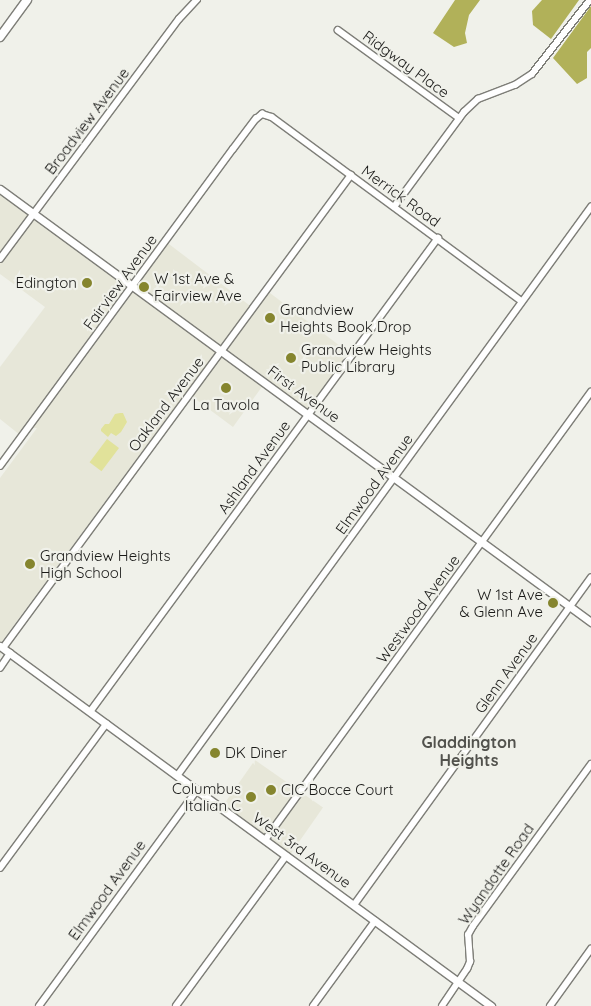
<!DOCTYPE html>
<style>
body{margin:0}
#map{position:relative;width:591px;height:1006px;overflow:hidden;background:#f0f1ea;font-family:Quicksand,sans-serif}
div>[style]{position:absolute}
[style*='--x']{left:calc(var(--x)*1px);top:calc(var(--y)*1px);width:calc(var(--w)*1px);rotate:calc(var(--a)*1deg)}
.built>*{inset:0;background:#e7e7d9;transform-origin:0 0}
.green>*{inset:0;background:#e1e29a;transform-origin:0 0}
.forest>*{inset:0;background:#b1b159}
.roads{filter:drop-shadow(1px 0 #7e7e78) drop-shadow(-1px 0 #7e7e78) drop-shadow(0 1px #7e7e78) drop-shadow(0 -1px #7e7e78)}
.minor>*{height:5.5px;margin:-2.75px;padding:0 2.75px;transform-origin:2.75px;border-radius:2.75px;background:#fff}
.tertiary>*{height:7px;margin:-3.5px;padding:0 3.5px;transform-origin:3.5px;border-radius:3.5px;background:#fff}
.secondary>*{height:8px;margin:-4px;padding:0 4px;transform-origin:4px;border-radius:4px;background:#fff}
.dots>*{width:14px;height:14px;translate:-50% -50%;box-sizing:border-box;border:2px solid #f0f1ea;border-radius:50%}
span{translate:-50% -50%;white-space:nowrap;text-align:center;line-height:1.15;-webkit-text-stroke:4.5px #f0f1ea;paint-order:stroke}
.street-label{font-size:15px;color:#1a1a18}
.poi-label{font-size:15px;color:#1a1a18}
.left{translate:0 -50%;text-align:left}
.right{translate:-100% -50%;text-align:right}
.neighbourhood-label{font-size:16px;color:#52524d;font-weight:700}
</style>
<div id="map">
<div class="built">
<i style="clip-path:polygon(0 190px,134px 283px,165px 241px,253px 308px,266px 290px,352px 355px,307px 416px,264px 384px,233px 427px,186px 392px,3px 640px,0 657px,0 478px,37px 428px,26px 427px,20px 435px,0 419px,0 367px,45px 307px,0 274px)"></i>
<i style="left:255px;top:760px;width:83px;height:59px;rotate:35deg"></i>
</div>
<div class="green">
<i style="clip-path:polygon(120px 413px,123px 413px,127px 422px,121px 432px,116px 436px,111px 433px,108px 437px,101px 431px,101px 429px,105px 424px,109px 424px,115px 414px)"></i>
<i style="left:107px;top:439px;width:15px;height:29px;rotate:37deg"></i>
</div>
<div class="forest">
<i style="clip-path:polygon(455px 0,480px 0,469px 15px,465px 33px,467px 43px,454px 47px,433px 33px)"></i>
<i style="clip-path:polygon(542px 0,579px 0,551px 39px,533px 25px,532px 11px)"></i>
<i style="clip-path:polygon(591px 6px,591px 48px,587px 52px,587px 78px,577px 84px,553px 58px)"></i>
</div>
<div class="roads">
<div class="minor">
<i style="--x:338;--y:30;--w:150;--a:36"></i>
<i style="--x:394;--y:207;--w:118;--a:-53.6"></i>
<i style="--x:464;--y:112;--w:19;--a:-43"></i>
<i style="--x:478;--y:99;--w:40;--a:-21"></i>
<i style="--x:515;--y:85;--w:20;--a:-33"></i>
<i style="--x:532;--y:74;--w:94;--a:-51.9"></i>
<i style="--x:0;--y:259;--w:299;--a:-53.3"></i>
<i style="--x:179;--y:19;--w:26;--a:-47"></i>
<i style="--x:0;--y:466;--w:393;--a:-53.7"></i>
<i style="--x:233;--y:149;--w:38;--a:-53"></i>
<i style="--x:256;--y:119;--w:8;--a:-40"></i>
<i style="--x:262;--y:114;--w:10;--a:17"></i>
<i style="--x:272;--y:117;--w:310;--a:36.4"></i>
<i style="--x:3;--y:648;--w:587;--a:-53.66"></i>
<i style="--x:0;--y:668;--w:18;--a:-56"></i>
<i style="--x:90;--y:712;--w:588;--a:-53.71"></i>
<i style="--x:177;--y:776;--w:704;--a:-53.96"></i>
<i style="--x:265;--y:840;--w:554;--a:-53.96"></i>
<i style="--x:0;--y:868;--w:179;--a:-53.6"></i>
<i style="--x:354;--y:905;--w:404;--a:-54.1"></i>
<i style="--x:39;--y:1006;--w:268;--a:-53.8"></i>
<i style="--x:176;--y:1006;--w:186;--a:-53.7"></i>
<i style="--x:313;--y:1006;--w:105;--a:-53.9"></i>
<i style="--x:442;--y:1006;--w:45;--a:-56"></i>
<i style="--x:467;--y:969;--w:8;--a:-67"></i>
<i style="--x:470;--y:962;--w:27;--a:-94"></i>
<i style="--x:468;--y:935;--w:10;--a:-61"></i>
<i style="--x:473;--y:926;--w:200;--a:-53.9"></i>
<i style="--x:550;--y:1006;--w:70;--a:-54.3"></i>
</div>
<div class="tertiary">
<i style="--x:0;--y:189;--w:733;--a:36.23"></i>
<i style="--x:0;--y:646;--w:609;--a:36.25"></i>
</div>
<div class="secondary">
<i style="--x:0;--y:37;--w:46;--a:-53.9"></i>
</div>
</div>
<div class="dots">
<i style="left:87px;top:283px;background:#85852e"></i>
<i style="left:144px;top:287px;background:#85852e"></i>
<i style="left:270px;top:318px;background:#85852e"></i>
<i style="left:291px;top:358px;background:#85852e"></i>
<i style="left:226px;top:388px;background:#85852e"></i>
<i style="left:30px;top:564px;background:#85852e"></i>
<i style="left:553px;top:603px;background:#85852e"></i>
<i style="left:215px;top:753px;background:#85852e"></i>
<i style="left:271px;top:790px;background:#85852e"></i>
<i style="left:251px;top:797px;background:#85852e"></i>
</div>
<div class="street-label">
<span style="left:406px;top:64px;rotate:36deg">Ridgway Place</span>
<span style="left:87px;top:121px;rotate:-53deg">Broadview Avenue</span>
<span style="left:401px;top:196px;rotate:36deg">Merrick Road</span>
<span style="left:120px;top:282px;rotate:-54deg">Fairview Avenue</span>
<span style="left:304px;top:394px;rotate:36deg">First Avenue</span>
<span style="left:166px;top:404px;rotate:-53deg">Oakland Avenue</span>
<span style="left:254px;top:467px;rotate:-54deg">Ashland Avenue</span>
<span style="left:374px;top:484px;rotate:-54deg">Elmwood Avenue</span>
<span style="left:418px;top:609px;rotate:-54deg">Westwood Avenue</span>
<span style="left:506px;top:673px;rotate:-54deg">Glenn Avenue</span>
<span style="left:302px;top:850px;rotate:36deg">West 3rd Avenue</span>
<span style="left:496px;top:874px;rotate:-55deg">Wyandotte Road</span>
<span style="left:107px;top:890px;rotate:-54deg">Elmwood Avenue</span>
</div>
<div class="poi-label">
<span class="left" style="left:154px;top:287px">W 1st Ave &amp;<br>Fairview Ave</span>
<span class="right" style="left:77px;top:283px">Edington</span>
<span class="left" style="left:280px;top:318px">Grandview<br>Heights Book Drop</span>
<span class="left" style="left:301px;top:358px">Grandview Heights<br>Public Library</span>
<span style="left:226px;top:405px">La Tavola</span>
<span class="left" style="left:40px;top:564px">Grandview Heights<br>High School</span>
<span class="right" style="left:543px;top:603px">W 1st Ave<br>&amp; Glenn Ave</span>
<span class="left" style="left:225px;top:753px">DK Diner</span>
<span class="right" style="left:241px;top:797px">Columbus<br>Italian C</span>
<span class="left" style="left:281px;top:790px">CIC Bocce Court</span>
</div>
<div class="neighbourhood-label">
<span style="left:469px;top:751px">Gladdington<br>Heights</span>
</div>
</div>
